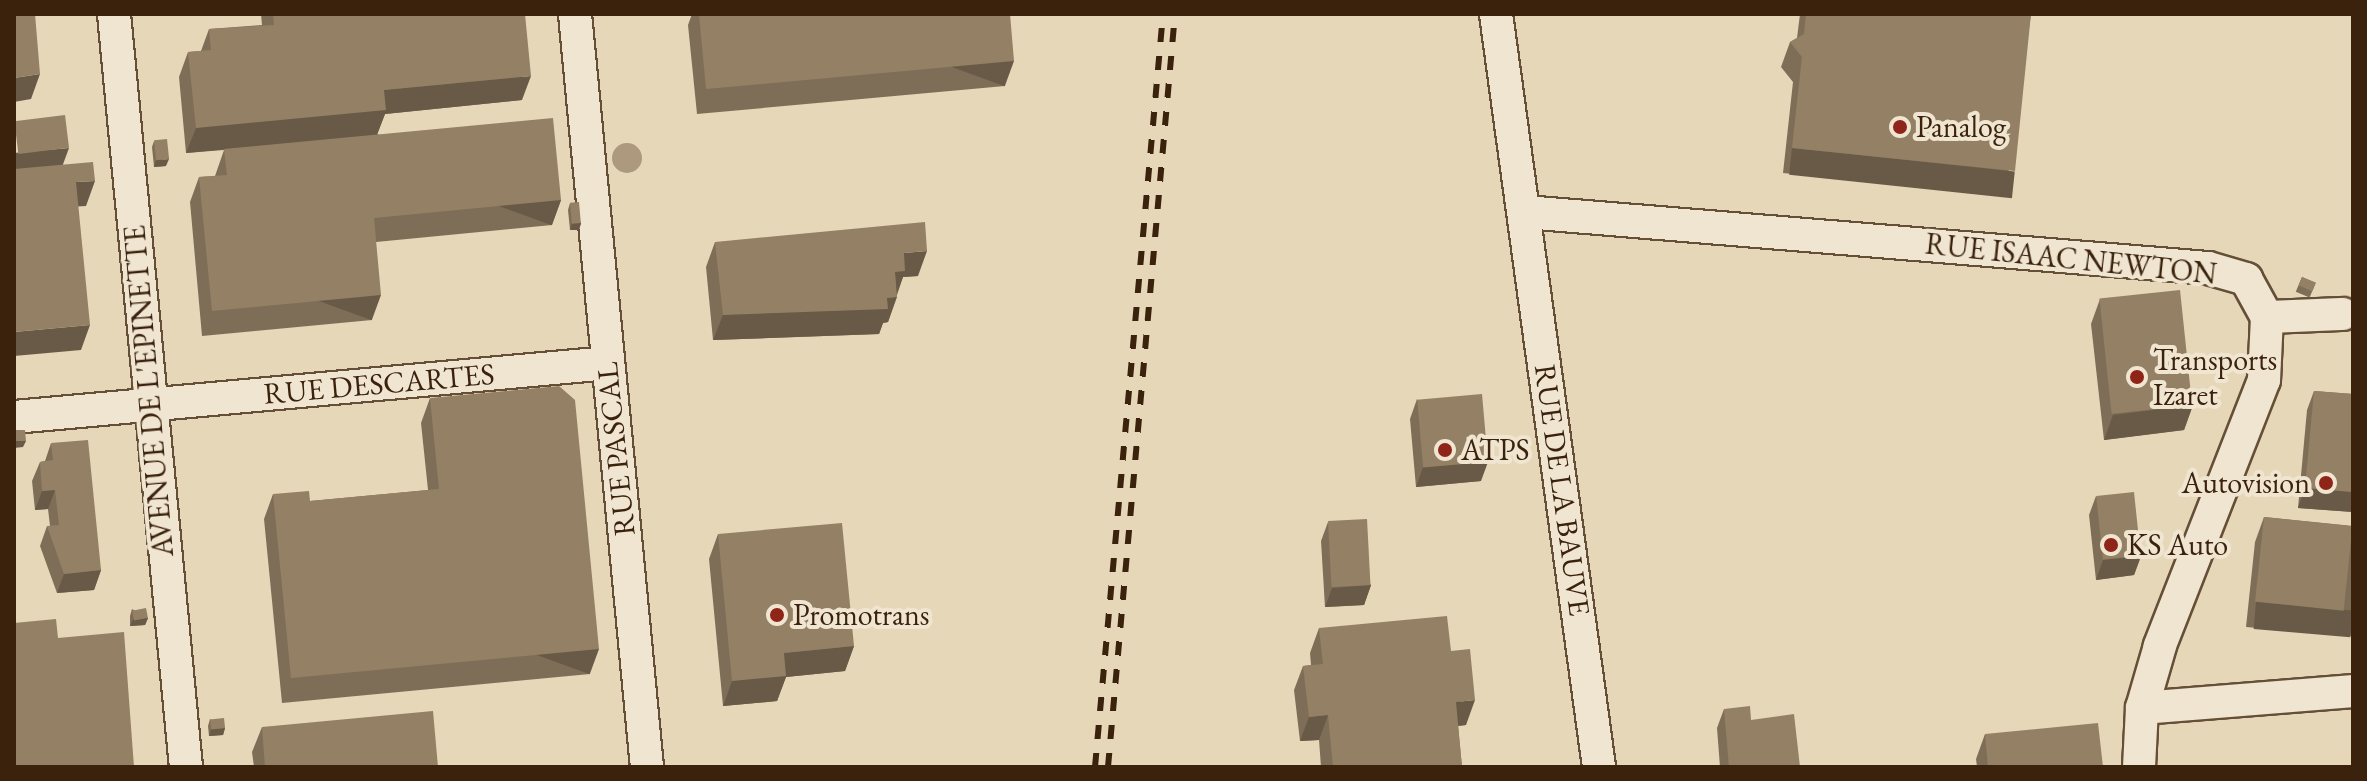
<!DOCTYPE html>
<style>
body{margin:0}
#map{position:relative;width:2367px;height:781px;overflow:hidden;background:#e6d7b8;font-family:"EB Garamond",serif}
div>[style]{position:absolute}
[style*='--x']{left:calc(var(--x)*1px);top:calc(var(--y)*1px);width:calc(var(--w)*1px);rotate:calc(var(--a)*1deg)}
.water>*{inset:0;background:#ac997e}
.round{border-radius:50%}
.roads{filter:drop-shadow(2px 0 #664f37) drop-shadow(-2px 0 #664f37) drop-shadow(0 2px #664f37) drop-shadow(0 -2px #664f37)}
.minor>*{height:32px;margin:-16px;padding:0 16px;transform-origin:16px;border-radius:16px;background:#efe5d1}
.rail>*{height:6px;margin-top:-3px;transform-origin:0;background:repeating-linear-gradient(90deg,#3b220c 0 14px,transparent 0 28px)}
.wall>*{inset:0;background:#7f6e57;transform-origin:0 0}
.shaded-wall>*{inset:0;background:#685a47;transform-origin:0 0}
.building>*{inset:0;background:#948065;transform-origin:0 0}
.dots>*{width:22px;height:22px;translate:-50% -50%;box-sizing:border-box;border:4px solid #efe5d1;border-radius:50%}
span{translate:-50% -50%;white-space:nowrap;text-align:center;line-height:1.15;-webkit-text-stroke:8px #efe5d1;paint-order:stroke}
.poi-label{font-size:30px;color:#3b220c}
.left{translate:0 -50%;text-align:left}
.right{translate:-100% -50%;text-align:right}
.street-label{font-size:30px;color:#3b220c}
.frame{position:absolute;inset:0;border:16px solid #3b220c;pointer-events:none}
</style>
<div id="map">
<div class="water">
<i class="round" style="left:612px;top:143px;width:30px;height:30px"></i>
</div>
<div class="roads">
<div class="minor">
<i style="--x:114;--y:14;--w:756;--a:84.54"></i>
<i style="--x:575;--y:14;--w:756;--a:84.54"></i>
<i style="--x:1496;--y:14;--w:760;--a:82.21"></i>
<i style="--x:1525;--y:212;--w:685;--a:4.69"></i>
<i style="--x:2208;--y:268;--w:40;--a:16"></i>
<i style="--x:2246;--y:279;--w:43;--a:61.1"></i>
<i style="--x:2267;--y:317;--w:63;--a:92.7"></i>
<i style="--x:2264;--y:380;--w:286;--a:111.4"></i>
<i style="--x:2160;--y:646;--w:65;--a:106.2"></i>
<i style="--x:2142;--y:708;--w:59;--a:92.9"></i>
<i style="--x:2267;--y:317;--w:76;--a:-2.3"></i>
<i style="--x:14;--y:417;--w:596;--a:-5.19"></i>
<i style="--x:2142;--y:708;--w:212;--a:-4.6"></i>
</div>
</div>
<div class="rail">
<i style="--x:1095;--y:767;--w:756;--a:-84.84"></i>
<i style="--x:1108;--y:767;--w:756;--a:-84.92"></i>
</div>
<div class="wall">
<i style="clip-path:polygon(261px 14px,525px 14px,522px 100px,385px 114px,377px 134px,561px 200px,552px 225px,376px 242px,372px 320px,202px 336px,190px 202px,199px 177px,215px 176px,224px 150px,186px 153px,179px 77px,188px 52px,201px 51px,209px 29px,262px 25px)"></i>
<i style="clip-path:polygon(692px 14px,1010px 14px,1005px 86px,697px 114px,688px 25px)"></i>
<i style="clip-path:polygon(1800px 14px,2031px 14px,2005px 196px,1783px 173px,1793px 82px,1781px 67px,1790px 42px,1797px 38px)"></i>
<i style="clip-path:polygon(154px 141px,166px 166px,154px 167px,152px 147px)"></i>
<i style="clip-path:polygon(570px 203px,581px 223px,579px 230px,570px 230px,568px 210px)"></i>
<i style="clip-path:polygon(715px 242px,918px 276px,903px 277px,888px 322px,883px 323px,879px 334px,713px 340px,706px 267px)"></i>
<i style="left:2302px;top:277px;width:15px;height:16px;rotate:23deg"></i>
<i style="clip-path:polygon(2100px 299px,2193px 405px,2184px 430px,2104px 440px,2091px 324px)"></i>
<i style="clip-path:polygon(2314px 391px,2353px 394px,2353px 512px,2298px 508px,2307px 410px)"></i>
<i style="clip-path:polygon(430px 398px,590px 674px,282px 703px,264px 519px,273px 494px,310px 501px,428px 490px,421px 423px)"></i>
<i style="clip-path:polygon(1417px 399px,1481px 481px,1416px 487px,1410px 419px)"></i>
<i style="clip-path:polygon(51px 443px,101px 570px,94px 590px,57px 593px,40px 546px,47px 526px,50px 526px,48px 509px,35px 510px,32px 481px,40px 462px,45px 461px)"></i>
<i style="clip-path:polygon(2096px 496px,2141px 556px,2134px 575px,2096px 580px,2089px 515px)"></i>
<i style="clip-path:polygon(2264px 517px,2353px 526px,2353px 636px,2246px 627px,2255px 542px)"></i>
<i style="clip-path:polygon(1328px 522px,1371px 585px,1364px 605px,1325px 607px,1321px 541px)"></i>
<i style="clip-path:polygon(718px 534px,854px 646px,845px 671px,786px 677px,777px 701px,723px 706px,709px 559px)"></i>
<i style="clip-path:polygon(132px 609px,148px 618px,145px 625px,130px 626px,130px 616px)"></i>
<i style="clip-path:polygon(1319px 628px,1451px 651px,1466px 725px,1458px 726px,1462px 767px,1321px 767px,1319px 740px,1300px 741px,1294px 690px,1303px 666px,1311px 665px,1310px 653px)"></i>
<i style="clip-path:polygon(1724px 709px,1751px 720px,1800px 767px,1720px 767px,1717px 728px)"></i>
<i style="clip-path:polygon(210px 719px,225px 728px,223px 735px,209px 736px,208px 726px)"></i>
<i style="clip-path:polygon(262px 727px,438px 767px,254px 767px,252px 752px)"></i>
<i style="clip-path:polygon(1985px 734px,2103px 767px,1977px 767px,1976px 759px)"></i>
</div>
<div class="shaded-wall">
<i style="left:1014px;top:61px;width:27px;height:309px;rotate:110deg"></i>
<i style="clip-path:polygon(40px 74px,31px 99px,14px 102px,14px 78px)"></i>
<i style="clip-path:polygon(531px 76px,522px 100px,385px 114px,377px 135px,186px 153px,196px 128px,384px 90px)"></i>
<i style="clip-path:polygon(69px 148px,62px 167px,14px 171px,14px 153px)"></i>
<i style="left:1792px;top:148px;width:224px;height:27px;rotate:6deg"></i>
<i style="clip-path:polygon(169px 159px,166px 166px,154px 167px,156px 160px)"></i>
<i style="clip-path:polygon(95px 181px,86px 206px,67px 207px,76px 182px)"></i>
<i style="left:561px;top:200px;width:27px;height:188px;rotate:110deg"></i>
<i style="clip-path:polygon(572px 223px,581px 223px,579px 230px,570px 230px)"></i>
<i style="clip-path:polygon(927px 251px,918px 276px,903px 277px,896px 296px,895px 272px,904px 253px)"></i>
<i style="left:381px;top:295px;width:27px;height:170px;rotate:110deg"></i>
<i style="clip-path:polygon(897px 297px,888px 322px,883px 323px,879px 334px,713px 340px,723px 315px)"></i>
<i style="clip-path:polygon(90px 325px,81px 350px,14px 356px,14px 332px)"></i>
<i style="clip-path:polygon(2193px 405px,2184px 430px,2104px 440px,2113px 415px)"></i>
<i style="clip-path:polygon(16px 441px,26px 441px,23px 447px,14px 448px)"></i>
<i style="clip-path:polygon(1488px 462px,1481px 481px,1416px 487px,1423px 467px)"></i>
<i style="clip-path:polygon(2305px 488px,2353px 492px,2353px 512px,2298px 508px)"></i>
<i style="clip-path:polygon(55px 490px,48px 509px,35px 510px,42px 491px)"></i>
<i style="clip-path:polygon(2141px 556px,2134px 575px,2096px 580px,2103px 560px)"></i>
<i style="clip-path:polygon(101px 570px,94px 590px,57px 593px,64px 574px)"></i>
<i style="clip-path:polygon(1371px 585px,1364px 605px,1325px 607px,1332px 588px)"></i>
<i style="left:2256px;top:602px;width:97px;height:27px;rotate:5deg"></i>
<i style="clip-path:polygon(148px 618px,145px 625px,130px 626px,133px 619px)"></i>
<i style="clip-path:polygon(854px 646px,845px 671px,786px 677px,777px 701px,723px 706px,732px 681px,784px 653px)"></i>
<i style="left:599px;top:649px;width:27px;height:309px;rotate:110deg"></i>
<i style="clip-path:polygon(1475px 700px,1466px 725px,1447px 727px,1456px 702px)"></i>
<i style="clip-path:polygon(1328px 715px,1319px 740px,1300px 741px,1309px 717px)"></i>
<i style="clip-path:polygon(225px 728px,223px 735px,209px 736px,211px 729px)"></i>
</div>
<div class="building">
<i style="clip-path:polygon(14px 14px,35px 14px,40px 74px,14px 78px)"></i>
<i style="clip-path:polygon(273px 14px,525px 14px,531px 76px,384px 90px,386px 110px,196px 128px,188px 52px,211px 50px,209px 29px,274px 25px)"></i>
<i style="clip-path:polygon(699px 14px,1010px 14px,1014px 61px,706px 89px)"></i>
<i style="clip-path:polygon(1806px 14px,2031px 14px,2015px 171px,1792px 148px,1802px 57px,1790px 42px,1804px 34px)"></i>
<i style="left:65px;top:115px;width:33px;height:51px;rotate:83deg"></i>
<i style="clip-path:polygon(553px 118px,561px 200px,374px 218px,381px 295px,212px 311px,199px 177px,227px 175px,224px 149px)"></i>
<i style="left:167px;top:139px;width:20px;height:13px;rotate:84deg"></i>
<i style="clip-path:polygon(93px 162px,95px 181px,76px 182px,90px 325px,14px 332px,14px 169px)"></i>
<i style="left:579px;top:202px;width:21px;height:9px;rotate:85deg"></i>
<i style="clip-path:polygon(925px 222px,927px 251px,904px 253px,905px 271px,895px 272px,897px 297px,887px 298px,888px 309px,723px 315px,715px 242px)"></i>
<i style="left:2302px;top:277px;width:15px;height:9px;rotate:23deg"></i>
<i style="left:2180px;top:290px;width:116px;height:81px;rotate:84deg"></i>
<i style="clip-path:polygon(559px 386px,575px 400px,599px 649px,291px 678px,273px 494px,309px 491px,310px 501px,439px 489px,430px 398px)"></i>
<i style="clip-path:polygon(2314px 391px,2353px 394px,2353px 492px,2305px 488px)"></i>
<i style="left:1482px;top:394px;width:68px;height:65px;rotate:85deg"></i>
<i style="clip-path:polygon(15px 430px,25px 430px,26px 441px,16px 441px)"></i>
<i style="clip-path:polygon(88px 440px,101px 570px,64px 574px,47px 526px,59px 525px,55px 490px,42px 491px,40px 462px,53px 460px,51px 443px)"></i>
<i style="left:2134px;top:492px;width:64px;height:38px;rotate:84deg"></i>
<i style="left:2264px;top:517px;width:89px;height:85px;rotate:6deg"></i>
<i style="clip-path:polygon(14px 518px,15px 576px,14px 576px)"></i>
<i style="left:1367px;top:519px;width:66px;height:39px;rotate:87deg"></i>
<i style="clip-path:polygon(842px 523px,854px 646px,784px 653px,786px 676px,732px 681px,718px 534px)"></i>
<i style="left:146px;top:608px;width:10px;height:14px;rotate:79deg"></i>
<i style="clip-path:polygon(1447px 616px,1451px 651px,1470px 649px,1475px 700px,1456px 702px,1462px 767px,1333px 767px,1328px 715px,1309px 717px,1303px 666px,1323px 664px,1319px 628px)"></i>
<i style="clip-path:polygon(56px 619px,58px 638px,124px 632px,134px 767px,14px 767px,14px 623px)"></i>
<i style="clip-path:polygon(1750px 706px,1751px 720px,1794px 714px,1800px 767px,1729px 767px,1724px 709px)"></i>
<i style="clip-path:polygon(433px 711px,438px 767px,265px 767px,262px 727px)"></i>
<i style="left:224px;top:718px;width:10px;height:14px;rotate:84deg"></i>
<i style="clip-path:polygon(2098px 723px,2103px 767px,1988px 767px,1985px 734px)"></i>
</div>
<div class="dots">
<i style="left:1900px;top:127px;background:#8f2418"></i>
<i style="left:2137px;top:377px;background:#8f2418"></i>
<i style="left:1445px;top:450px;background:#8f2418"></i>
<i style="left:2326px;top:483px;background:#8f2418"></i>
<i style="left:2111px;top:545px;background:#8f2418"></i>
<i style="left:777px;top:615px;background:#8f2418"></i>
</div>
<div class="poi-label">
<span class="left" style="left:1916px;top:127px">Panalog</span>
<span class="left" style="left:2153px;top:377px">Transports<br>Izaret</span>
<span class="left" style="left:1461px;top:450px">ATPS</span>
<span class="right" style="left:2310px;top:483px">Autovision</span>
<span class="left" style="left:2127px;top:545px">KS Auto</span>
<span class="left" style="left:793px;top:615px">Promotrans</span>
</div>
<div class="street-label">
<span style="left:2071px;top:259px;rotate:6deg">RUE ISAAC NEWTON</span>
<span style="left:379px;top:384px;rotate:-5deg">RUE DESCARTES</span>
<span style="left:149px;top:391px;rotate:-95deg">AVENUE DE L'EPINETTE</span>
<span style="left:616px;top:449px;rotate:-96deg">RUE PASCAL</span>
<span style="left:1562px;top:490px;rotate:82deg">RUE DE LA BAUVE</span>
</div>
<div class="frame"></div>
</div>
